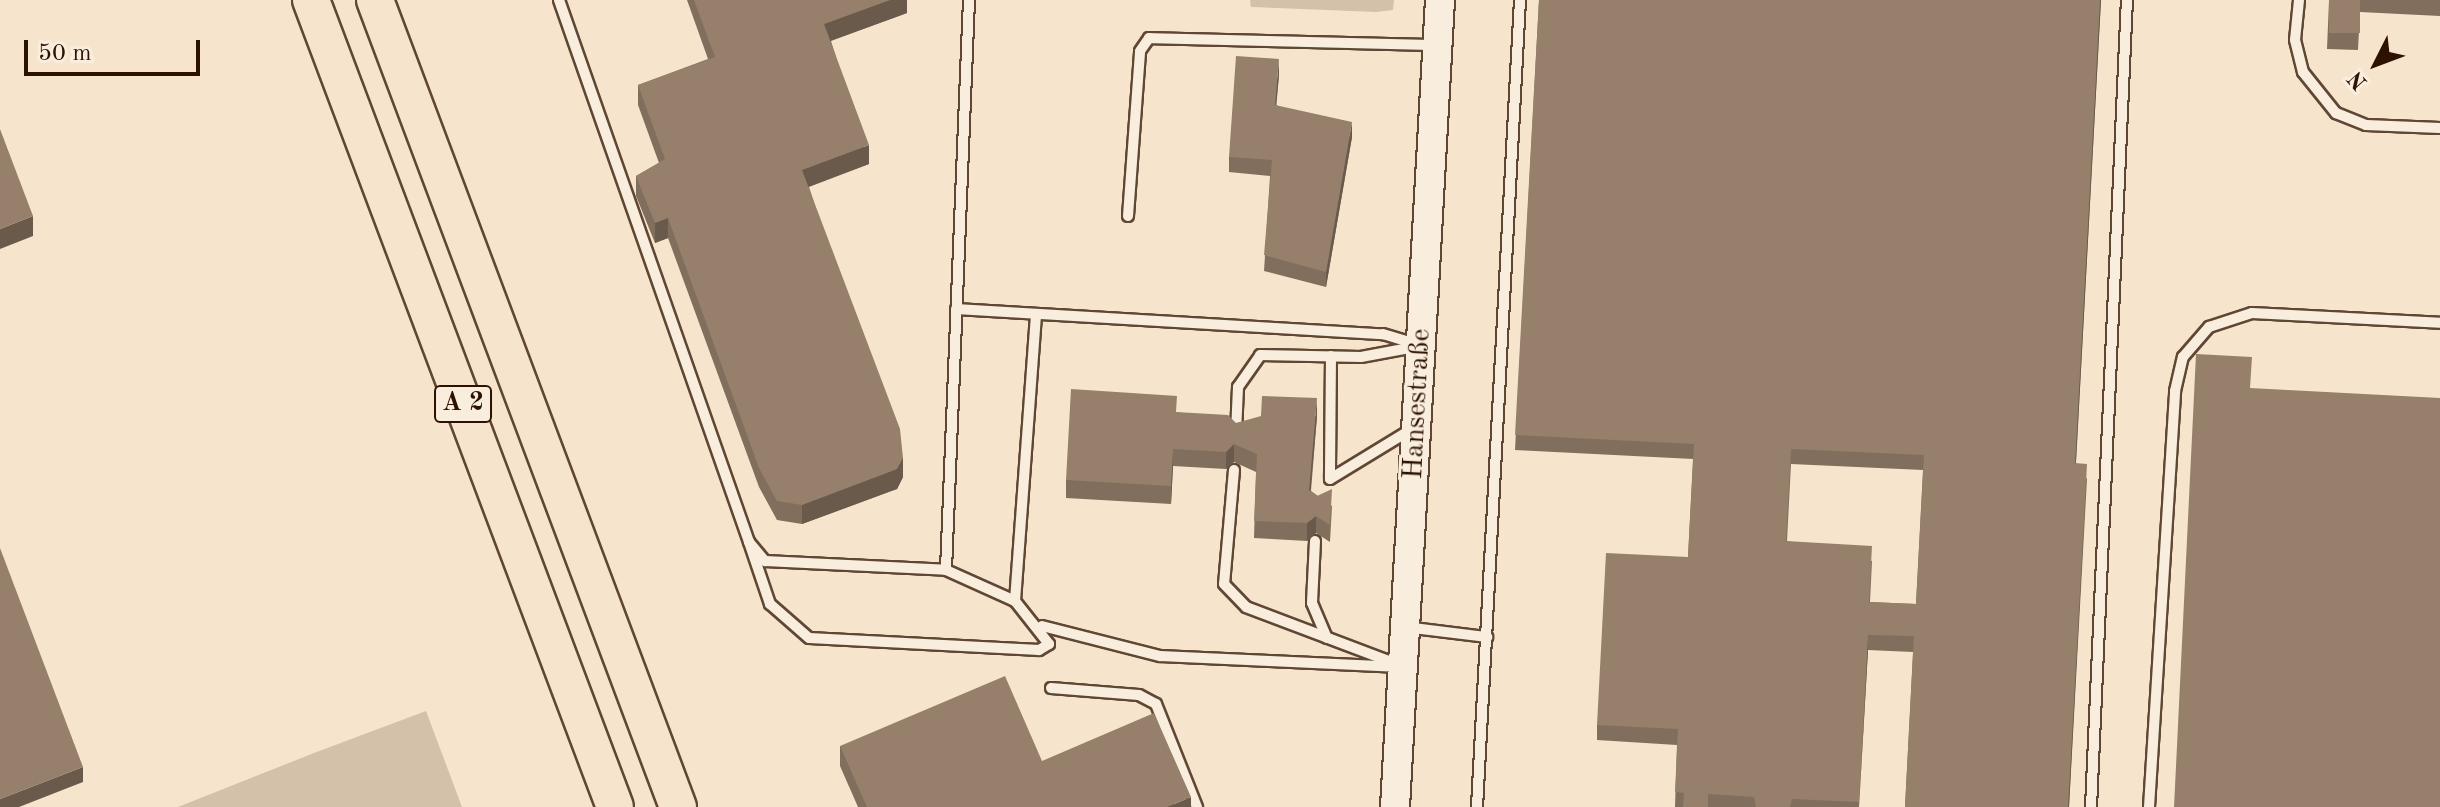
<!DOCTYPE html>
<meta charset="utf-8">
<style>
body{margin:0}
#map{position:relative;width:2440px;height:807px;overflow:hidden;background:#f6e5cc;font-family:"Old Standard TT",serif}
div>[style]{position:absolute}
[style*='--x']{left:calc(var(--x)*1px);top:calc(var(--y)*1px);width:calc(var(--w)*1px);rotate:calc(var(--a)*1deg)}
.green>*{inset:0;background:#d4c1a9}
.roads{filter:drop-shadow(2px 0 #604734) drop-shadow(-2px 0 #604734) drop-shadow(0 2px #604734) drop-shadow(0 -2px #604734)}
.service>*{height:10px;margin:-5px;padding:0 5px;transform-origin:5px;border-radius:5px;background:#f9eede}
.secondary>*{height:28px;margin:-14px;padding:0 14px;transform-origin:14px;border-radius:14px;background:#f9eede}
.motorway>*{height:36px;margin:-18px;padding:0 18px;transform-origin:18px;border-radius:18px;background:#f6e5cc}
.wall>*{inset:0;background:#816e5c}
.shaded-wall>*{inset:0;background:#695a4b}
.building>*{inset:0;background:#96806b;transform-origin:0 0}
span{translate:-50% -50%;white-space:nowrap;text-align:center;line-height:1.15;-webkit-text-stroke:6px #f9eede;paint-order:stroke}
.shield-label span{padding:2px 6px;background:#f9eede;border:2px solid;border-radius:6px;-webkit-text-stroke-width:0}
.shield-label{font-size:26px;color:#2e1201;font-weight:700}
.street-label{font-size:28px;color:#2e1201}
.north{position:absolute;left:2336px;top:24px;width:80px;height:80px;-webkit-text-stroke:6px #f9eede;paint-order:stroke;rotate:228deg;font-size:22px;font-weight:700;line-height:32px;text-align:center;color:#2e1201}
.north::after{content:'';display:block;margin:auto;width:28px;height:36px;background:#2e1201;clip-path:polygon(50% 0,100% 100%,50% 72%,0 100%)}
.scale{position:absolute;left:24px;top:40px;width:176px;height:36px;box-sizing:border-box;border:4px solid #2e1201;border-top:0;padding-left:10px;font-size:24px;line-height:28px;white-space:nowrap;color:#2e1201;-webkit-text-stroke:6px #f9eede;paint-order:stroke}
</style>
<div id="map">
<div class="green">
<i style="clip-path:polygon(1250px 0,1394px 0,1393px 10px,1376px 12px,1251px 7px)"></i>
<i style="clip-path:polygon(426px 711px,462px 807px,178px 807px,314px 753px)"></i>
</div>
<div class="roads">
<div class="service">
<i style="--x:559;--y:0;--w:574;--a:70.68"></i>
<i style="--x:749;--y:542;--w:25;--a:50"></i>
<i style="--x:765;--y:561;--w:181;--a:2.8"></i>
<i style="--x:946;--y:570;--w:76;--a:24.2"></i>
<i style="--x:1015;--y:601;--w:55;--a:51.7"></i>
<i style="--x:1049;--y:644;--w:12;--a:149"></i>
<i style="--x:1039;--y:650;--w:230;--a:-177"></i>
<i style="--x:809;--y:638;--w:52;--a:-138.9"></i>
<i style="--x:770;--y:604;--w:65;--a:-108.7"></i>
<i style="--x:2299;--y:0;--w:40;--a:95.7"></i>
<i style="--x:2295;--y:40;--w:33;--a:76"></i>
<i style="--x:2303;--y:72;--w:53;--a:51.2"></i>
<i style="--x:2336;--y:113;--w:32;--a:22"></i>
<i style="--x:2366;--y:125;--w:74;--a:2.3"></i>
<i style="--x:1128;--y:216;--w:165;--a:-85.8"></i>
<i style="--x:1140;--y:51;--w:16;--a:-55"></i>
<i style="--x:1149;--y:38;--w:287;--a:1.4"></i>
<i style="--x:956;--y:309;--w:428;--a:3.4"></i>
<i style="--x:1383;--y:334;--w:39;--a:17"></i>
<i style="--x:1331;--y:356;--w:123;--a:90.5"></i>
<i style="--x:1330;--y:479;--w:96;--a:-31.4"></i>
<i style="--x:1236;--y:433;--w:46;--a:-87.5"></i>
<i style="--x:1238;--y:387;--w:39;--a:-55"></i>
<i style="--x:1260;--y:355;--w:101;--a:1.1"></i>
<i style="--x:1361;--y:357;--w:60;--a:-10.6"></i>
<i style="--x:1234;--y:470;--w:114;--a:95"></i>
<i style="--x:1224;--y:584;--w:32;--a:46"></i>
<i style="--x:1246;--y:607;--w:158;--a:20.7"></i>
<i style="--x:1315;--y:541;--w:62;--a:92.8"></i>
<i style="--x:1312;--y:603;--w:38;--a:67"></i>
<i style="--x:946;--y:570;--w:570;--a:-87.69"></i>
<i style="--x:1015;--y:601;--w:285;--a:-85.8"></i>
<i style="--x:1042;--y:626;--w:122;--a:14.3"></i>
<i style="--x:1160;--y:656;--w:241;--a:2.6"></i>
<i style="--x:1405;--y:627;--w:83;--a:7"></i>
<i style="--x:1051;--y:688;--w:88;--a:4.5"></i>
<i style="--x:1139;--y:695;--w:19;--a:28"></i>
<i style="--x:1156;--y:704;--w:111;--a:68.3"></i>
<i style="--x:1477;--y:807;--w:808;--a:-86.95"></i>
<i style="--x:2091;--y:807;--w:808;--a:-87.45"></i>
<i style="--x:2149;--y:807;--w:417;--a:-86.4"></i>
<i style="--x:2175;--y:391;--w:35;--a:-77"></i>
<i style="--x:2183;--y:357;--w:40;--a:-49"></i>
<i style="--x:2209;--y:327;--w:45;--a:-18"></i>
<i style="--x:2252;--y:313;--w:188;--a:3"></i>
</div>
<div class="secondary">
<i style="--x:1395;--y:807;--w:808;--a:-86.81"></i>
</div>
<div class="motorway">
<i style="--x:311;--y:0;--w:862;--a:69.36"></i>
<i style="--x:375;--y:0;--w:862;--a:69.42"></i>
</div>
</div>
<div class="wall">
<i style="clip-path:polygon(687px 0,907px 0,907px 13px,831px 41px,869px 164px,809px 187px,903px 477px,897px 489px,802px 524px,777px 520px,759px 487px,668px 238px,655px 243px,636px 196px,636px 176px,659px 163px,638px 105px,638px 85px,708px 59px)"></i>
<i style="clip-path:polygon(evenodd,1539px 0,2101px 0,2076px 463px,2087px 479px,2069px 807px,1905px 807px,1913px 652px,1868px 650px,1859px 807px,1675px 807px,1677px 745px,1597px 740px,1597px 725px,1688px 557px,1693px 459px,1515px 450px,1539px 0,1791px 464px,1923px 470px,1916px 604px,1870px 602px,1872px 561px,1787px 541px,1791px 464px)"></i>
<i style="clip-path:polygon(2329px 0,2440px 0,2440px 16px,2360px 12px,2358px 50px,2327px 49px)"></i>
<i style="clip-path:polygon(1279px 75px,1276px 105px,1352px 137px,1326px 287px,1264px 271px,1270px 176px,1229px 172px,1229px 157px)"></i>
<i style="clip-path:polygon(1177px 412px,1236px 423px,1317px 416px,1311px 491px,1332px 506px,1330px 542px,1316px 533px,1307px 541px,1254px 538px,1256px 472px,1234px 462px,1226px 469px,1173px 466px,1171px 504px,1066px 498px,1066px 480px)"></i>
<i style="clip-path:polygon(840px 746px,1191px 807px,858px 807px,840px 766px)"></i>
</div>
<div class="shaded-wall">
<i style="clip-path:polygon(890px 0,907px 0,907px 13px,824px 43px,824px 24px)"></i>
<i style="clip-path:polygon(2100px 0,2101px 0,2075px 479px,2075px 463px)"></i>
<i style="clip-path:polygon(1279px 59px,1279px 75px,1275px 120px,1275px 105px)"></i>
<i style="clip-path:polygon(1352px 122px,1352px 137px,1326px 287px,1326px 272px)"></i>
<i style="clip-path:polygon(869px 145px,869px 164px,802px 189px,802px 170px)"></i>
<i style="clip-path:polygon(33px 216px,33px 236px,0 249px,0 229px)"></i>
<i style="clip-path:polygon(668px 218px,668px 238px,655px 243px,655px 223px)"></i>
<i style="clip-path:polygon(1317px 398px,1317px 416px,1309px 507px,1309px 490px)"></i>
<i style="clip-path:polygon(1234px 444px,1234px 462px,1226px 469px,1226px 452px)"></i>
<i style="clip-path:polygon(1173px 449px,1173px 466px,1171px 504px,1171px 486px)"></i>
<i style="clip-path:polygon(903px 458px,903px 477px,897px 489px,802px 524px,802px 505px)"></i>
<i style="clip-path:polygon(2087px 464px,2069px 807px,2068px 807px)"></i>
<i style="clip-path:polygon(1316px 516px,1316px 533px,1307px 541px,1307px 523px)"></i>
<i style="clip-path:polygon(1868px 635px,1868px 650px,1859px 807px)"></i>
<i style="clip-path:polygon(83px 767px,83px 782px,19px 807px,0 807px,0 799px)"></i>
<i style="clip-path:polygon(1191px 797px,1191px 807px,1167px 807px)"></i>
</div>
<div class="building">
<i style="clip-path:polygon(694px 0,890px 0,824px 24px,869px 145px,802px 170px,900px 429px,903px 458px,897px 469px,802px 505px,777px 501px,759px 468px,668px 218px,655px 223px,636px 176px,665px 159px,638px 85px,715px 57px)"></i>
<i style="clip-path:polygon(evenodd,1539px 0,2100px 0,2075px 463px,2087px 464px,2068px 807px,1905px 807px,1914px 636px,1868px 635px,1859px 802px,1792px 799px,1790px 807px,1756px 807px,1754px 797px,1708px 794px,1708px 807px,1683px 807px,1684px 793px,1675px 792px,1678px 729px,1597px 725px,1606px 553px,1688px 557px,1694px 444px,1515px 435px,1539px 0,1791px 449px,1924px 455px,1916px 604px,1869px 602px,1872px 546px,1786px 541px,1791px 449px)"></i>
<i style="left:2329px;top:0;width:31px;height:33px"></i>
<i style="clip-path:polygon(1236px 56px,1279px 59px,1275px 105px,1352px 122px,1326px 272px,1264px 255px,1272px 160px,1229px 157px)"></i>
<i style="clip-path:polygon(0 129px,33px 216px,0 229px)"></i>
<i style="clip-path:polygon(2196px 354px,2252px 357px,2250px 388px,2440px 398px,2440px 807px,2174px 807px)"></i>
<i style="clip-path:polygon(1071px 389px,1177px 396px,1176px 412px,1228px 415px,1236px 423px,1261px 416px,1262px 396px,1317px 398px,1309px 490px,1317px 496px,1332px 489px,1330px 525px,1316px 516px,1307px 523px,1254px 521px,1257px 454px,1234px 444px,1226px 452px,1173px 449px,1171px 486px,1066px 480px)"></i>
<i style="clip-path:polygon(0 548px,83px 767px,0 799px)"></i>
<i style="clip-path:polygon(1005px 676px,1042px 761px,1154px 713px,1191px 797px,1167px 807px,867px 807px,840px 746px)"></i>
</div>
<div class="shield-label">
<span style="left:463px;top:404px">A 2</span>
</div>
<div class="street-label">
<span style="left:1418px;top:404px;rotate:-87deg">Hansestraße</span>
</div>
<div class="north">N</div>
<div class="scale">50 m</div>
</div>
